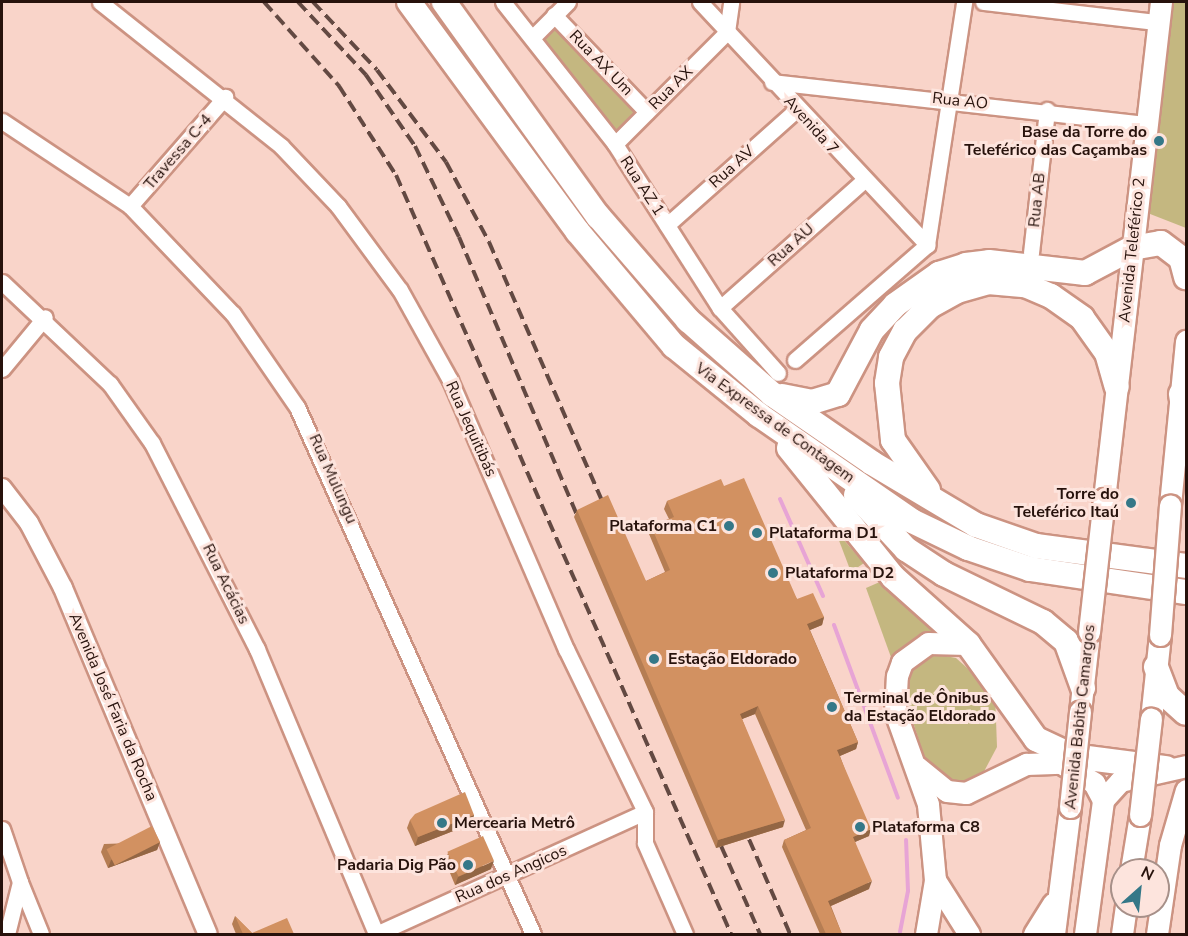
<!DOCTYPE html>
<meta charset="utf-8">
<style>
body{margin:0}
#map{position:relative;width:1188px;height:936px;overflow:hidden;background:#f9d4c9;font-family:"Nunito Sans",sans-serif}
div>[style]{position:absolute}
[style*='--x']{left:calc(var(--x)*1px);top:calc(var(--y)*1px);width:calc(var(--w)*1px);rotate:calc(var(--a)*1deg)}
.green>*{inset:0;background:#c4b780}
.stream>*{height:4px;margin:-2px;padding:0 2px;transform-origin:2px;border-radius:2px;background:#e7a4d5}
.roads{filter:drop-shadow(2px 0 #cc9382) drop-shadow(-2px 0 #cc9382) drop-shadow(0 2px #cc9382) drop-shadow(0 -2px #cc9382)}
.minor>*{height:15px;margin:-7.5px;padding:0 7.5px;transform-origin:7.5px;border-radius:7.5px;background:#fff}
.tertiary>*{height:18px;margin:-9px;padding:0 9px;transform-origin:9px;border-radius:9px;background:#fff}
.secondary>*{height:21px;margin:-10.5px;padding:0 10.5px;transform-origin:10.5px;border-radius:10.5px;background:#fff}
.trunk>*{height:24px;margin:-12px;padding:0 12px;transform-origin:12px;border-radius:12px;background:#fff}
.rail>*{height:4px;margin-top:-2px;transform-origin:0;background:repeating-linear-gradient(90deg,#634942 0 12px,transparent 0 18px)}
.bridges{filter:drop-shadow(2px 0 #cc9382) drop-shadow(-2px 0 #cc9382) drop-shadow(0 2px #cc9382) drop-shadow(0 -2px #cc9382)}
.secondary-bridge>*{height:21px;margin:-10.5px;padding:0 10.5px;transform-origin:10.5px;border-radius:10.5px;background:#fff}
.wall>*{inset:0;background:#b57d53}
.shaded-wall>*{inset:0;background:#936644}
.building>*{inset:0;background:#d29161;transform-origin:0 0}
.dots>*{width:16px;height:16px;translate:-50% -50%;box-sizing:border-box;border:3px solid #fde4dd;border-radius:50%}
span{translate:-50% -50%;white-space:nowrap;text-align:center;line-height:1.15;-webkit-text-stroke:6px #fde4dd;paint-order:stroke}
.street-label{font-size:16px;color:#27120c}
.poi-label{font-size:16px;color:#27120c;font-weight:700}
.right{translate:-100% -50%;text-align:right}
.left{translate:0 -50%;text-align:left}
.frame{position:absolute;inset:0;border:3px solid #27120c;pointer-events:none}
.north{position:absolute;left:1110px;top:858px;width:60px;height:60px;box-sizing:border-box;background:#fde4dd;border:2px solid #a79089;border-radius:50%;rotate:27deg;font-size:16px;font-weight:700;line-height:24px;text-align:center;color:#27120c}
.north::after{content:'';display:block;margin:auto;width:21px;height:27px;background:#357888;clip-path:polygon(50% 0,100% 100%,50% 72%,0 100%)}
</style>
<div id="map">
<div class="green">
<i style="clip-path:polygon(1168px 2px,1186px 2px,1186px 228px,1145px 212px)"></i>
<i style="clip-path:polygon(555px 16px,646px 112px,615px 142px,536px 34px)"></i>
<i style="clip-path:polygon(835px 530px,864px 563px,851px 572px)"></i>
<i style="clip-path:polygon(882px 581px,945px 634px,892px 660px,866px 588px)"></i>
<i style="clip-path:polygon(935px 654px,956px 658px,995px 693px,997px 747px,980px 779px,965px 785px,949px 783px,926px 763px,906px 700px,906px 667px,916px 657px)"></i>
</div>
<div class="stream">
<i style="--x:780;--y:499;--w:106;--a:66.1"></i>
<i style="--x:834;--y:625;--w:184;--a:69.7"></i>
<i style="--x:900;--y:932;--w:42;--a:-79"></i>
<i style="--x:908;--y:891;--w:51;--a:-92.2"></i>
</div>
<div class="roads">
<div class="minor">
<i style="--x:100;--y:2;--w:231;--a:38.5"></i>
<i style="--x:281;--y:146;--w:83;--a:46.5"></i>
<i style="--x:338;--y:206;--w:104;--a:53.6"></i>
<i style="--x:400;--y:290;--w:103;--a:60.9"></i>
<i style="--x:450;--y:380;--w:293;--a:66.7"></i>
<i style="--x:566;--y:649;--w:181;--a:64.1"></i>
<i style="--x:645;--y:812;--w:31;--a:90"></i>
<i style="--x:645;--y:843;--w:99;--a:66.3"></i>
<i style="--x:503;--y:2;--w:181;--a:51.7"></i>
<i style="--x:615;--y:144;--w:195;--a:57.4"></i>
<i style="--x:720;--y:308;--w:87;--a:48.3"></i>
<i style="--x:700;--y:2;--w:333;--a:46.9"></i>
<i style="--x:983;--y:2;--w:175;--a:6.6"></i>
<i style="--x:554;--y:15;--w:134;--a:46.2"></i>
<i style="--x:534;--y:36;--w:48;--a:-45"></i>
<i style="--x:772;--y:82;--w:377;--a:6.4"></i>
<i style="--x:2;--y:121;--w:154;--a:33.6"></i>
<i style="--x:130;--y:206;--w:149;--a:46.4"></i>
<i style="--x:233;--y:314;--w:113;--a:55.5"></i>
<i style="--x:297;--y:407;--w:577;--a:65.88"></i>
<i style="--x:615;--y:144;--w:158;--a:-45"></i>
<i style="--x:727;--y:32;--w:30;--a:-82"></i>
<i style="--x:130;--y:206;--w:145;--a:-48.9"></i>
<i style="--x:667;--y:225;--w:174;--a:-41.7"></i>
<i style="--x:927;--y:245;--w:246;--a:-81.3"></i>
<i style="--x:1031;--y:253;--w:144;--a:-83.6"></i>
<i style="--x:2;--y:282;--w:149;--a:43.4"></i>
<i style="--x:110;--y:384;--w:72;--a:54.6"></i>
<i style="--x:152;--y:443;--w:231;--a:63"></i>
<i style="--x:257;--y:649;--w:309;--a:67.3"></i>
<i style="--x:720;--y:308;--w:190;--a:-41.6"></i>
<i style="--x:795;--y:360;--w:175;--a:-41.1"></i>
<i style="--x:2;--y:369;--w:67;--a:-50.4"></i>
<i style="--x:2;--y:829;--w:56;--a:71.2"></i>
<i style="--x:20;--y:882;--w:54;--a:104"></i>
<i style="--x:20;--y:882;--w:56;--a:68"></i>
<i style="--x:376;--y:934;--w:295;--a:-24.4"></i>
</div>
<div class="tertiary">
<i style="--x:2;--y:488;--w:44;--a:52.4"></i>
<i style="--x:29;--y:523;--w:73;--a:62.4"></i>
<i style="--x:63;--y:588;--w:375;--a:67.3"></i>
</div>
<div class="secondary">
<i style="--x:1104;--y:499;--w:500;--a:-83.46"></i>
<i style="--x:1170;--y:505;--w:165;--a:-84.4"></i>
<i style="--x:1080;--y:712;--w:81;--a:-83.6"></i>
<i style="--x:1151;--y:719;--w:84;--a:-83.9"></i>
<i style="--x:917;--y:767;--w:38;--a:39"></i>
<i style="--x:947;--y:791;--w:19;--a:6"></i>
<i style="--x:966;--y:793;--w:67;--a:-25.8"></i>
<i style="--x:1026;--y:764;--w:35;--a:-2"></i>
<i style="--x:1061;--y:763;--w:39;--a:31"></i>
<i style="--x:1094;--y:783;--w:19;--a:62"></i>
<i style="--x:1131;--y:870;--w:56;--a:-80.7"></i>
<i style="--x:935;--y:880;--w:64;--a:57.8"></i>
<i style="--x:926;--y:934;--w:55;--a:-80.5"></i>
<i style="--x:935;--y:880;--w:76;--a:-95.3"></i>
<i style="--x:928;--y:804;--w:98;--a:-109.7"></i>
<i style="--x:895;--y:712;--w:36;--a:-87"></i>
<i style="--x:897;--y:676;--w:15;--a:-70"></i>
<i style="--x:902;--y:662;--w:32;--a:-36"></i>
<i style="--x:928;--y:643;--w:40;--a:1.4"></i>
<i style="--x:1034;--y:934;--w:36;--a:-58"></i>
<i style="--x:1054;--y:934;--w:128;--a:-82.8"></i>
<i style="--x:1085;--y:934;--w:135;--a:-82.3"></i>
<i style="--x:1103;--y:800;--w:25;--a:-48"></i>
<i style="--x:1120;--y:781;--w:68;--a:-12.8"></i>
<i style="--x:1122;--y:934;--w:28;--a:-82"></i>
<i style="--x:1157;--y:934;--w:90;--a:-81.7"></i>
<i style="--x:1170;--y:845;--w:57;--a:-73.8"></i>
</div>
<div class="trunk">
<i style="--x:409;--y:2;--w:285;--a:53.7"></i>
<i style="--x:578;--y:232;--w:149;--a:49.9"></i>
<i style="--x:674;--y:346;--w:109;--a:39.1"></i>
<i style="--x:759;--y:415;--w:186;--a:34.7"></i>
<i style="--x:912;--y:521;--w:62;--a:25.7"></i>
<i style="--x:968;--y:548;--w:65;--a:18.7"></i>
<i style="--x:1030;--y:569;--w:158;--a:8.4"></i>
<i style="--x:444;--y:2;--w:264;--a:54.3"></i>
<i style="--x:598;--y:216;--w:138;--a:49.1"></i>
<i style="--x:688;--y:320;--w:112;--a:41.4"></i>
<i style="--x:772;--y:394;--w:121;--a:34.6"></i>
<i style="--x:872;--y:463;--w:121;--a:30.8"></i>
<i style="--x:976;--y:525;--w:64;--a:19.3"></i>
<i style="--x:1036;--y:546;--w:151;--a:7.6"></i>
<i style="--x:1181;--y:394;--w:30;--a:81"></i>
<i style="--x:782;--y:396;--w:31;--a:11"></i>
<i style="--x:812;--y:402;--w:27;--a:-17"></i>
<i style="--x:838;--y:394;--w:72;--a:-62"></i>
<i style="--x:872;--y:330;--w:34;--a:-47"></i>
<i style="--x:895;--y:305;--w:54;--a:-35.2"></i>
<i style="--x:939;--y:274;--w:28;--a:-18"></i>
<i style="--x:966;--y:265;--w:23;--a:-7"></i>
<i style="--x:989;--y:262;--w:97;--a:6.5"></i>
<i style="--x:1085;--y:273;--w:53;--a:-28"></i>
<i style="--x:1132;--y:248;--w:29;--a:-10"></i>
<i style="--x:1161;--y:243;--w:25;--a:37"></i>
<i style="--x:1181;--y:258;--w:20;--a:75"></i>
<i style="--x:789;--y:448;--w:166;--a:51.1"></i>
<i style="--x:893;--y:577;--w:101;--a:41.8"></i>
<i style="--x:968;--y:644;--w:117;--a:54.4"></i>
<i style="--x:1036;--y:739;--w:40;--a:25"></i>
<i style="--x:1072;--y:756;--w:95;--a:7.3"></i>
<i style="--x:928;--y:490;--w:61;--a:-125"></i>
<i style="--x:893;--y:440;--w:57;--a:-96"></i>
<i style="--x:887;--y:383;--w:26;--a:-81"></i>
<i style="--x:891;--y:357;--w:30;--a:-62"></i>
<i style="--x:905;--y:331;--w:35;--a:-45"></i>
<i style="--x:930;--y:306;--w:31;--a:-29"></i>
<i style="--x:957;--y:291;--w:32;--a:-16"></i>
<i style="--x:988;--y:282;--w:37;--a:5"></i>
<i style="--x:1025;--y:285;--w:28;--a:23"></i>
<i style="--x:1051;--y:296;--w:38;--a:35"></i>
<i style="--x:1082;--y:318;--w:43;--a:54.5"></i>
<i style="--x:1107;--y:353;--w:35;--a:74"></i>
<i style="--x:856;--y:495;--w:74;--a:47.2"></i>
<i style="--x:906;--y:549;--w:45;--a:33.3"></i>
<i style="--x:944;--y:574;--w:110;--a:25.9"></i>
<i style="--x:1043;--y:622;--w:30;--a:40"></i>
<i style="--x:1066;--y:641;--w:50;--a:70.1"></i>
<i style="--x:1156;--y:667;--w:31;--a:69"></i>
<i style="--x:1167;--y:696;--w:25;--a:42"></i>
</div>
</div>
<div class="rail">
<i style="--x:264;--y:2;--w:113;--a:48.2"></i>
<i style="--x:339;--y:86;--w:106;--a:57.4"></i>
<i style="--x:396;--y:175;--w:830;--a:66.18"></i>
<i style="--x:298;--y:2;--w:100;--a:47"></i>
<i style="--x:366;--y:75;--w:86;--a:55.4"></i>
<i style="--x:415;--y:146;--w:101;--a:64.2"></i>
<i style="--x:459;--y:237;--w:315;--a:67"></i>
<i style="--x:313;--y:2;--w:93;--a:46.7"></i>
<i style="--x:377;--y:70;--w:115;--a:53.1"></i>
<i style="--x:446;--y:162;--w:91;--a:61.7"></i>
<i style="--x:489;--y:242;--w:298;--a:66.4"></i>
<i style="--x:742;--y:823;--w:121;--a:66.6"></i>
<i style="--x:714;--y:830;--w:114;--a:66.1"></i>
</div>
<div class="bridges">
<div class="secondary-bridge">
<i style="--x:1089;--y:632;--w:134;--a:-83.6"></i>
<i style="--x:1160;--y:635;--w:130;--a:-85.6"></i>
<i style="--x:1070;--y:807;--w:96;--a:-84"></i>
<i style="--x:1140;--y:815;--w:97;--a:-83.5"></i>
</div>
</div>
<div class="wall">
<i style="clip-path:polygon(724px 486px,797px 599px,824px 617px,822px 625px,810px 630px,858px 742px,856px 749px,840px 756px,869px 836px,855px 842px,869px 889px,831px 906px,842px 934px,820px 934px,782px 847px,784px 840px,806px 830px,755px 714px,742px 719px,783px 827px,716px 848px,574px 517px,577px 510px,646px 581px,665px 572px,649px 534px,651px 526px,669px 519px,664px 509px,667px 501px)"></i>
<i style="clip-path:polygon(474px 815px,471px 824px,415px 846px,407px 828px,410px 820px)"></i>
<i style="clip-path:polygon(160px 842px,157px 850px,108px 868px,101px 852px,104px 844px)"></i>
<i style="clip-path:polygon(448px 853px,491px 869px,455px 885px,445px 861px)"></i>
<i style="clip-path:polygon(235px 916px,252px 933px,294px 934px,236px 934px,232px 924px)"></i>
</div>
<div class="shaded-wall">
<i style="clip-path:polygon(824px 617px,822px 625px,805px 632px,807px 624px)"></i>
<i style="clip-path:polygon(758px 706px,755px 714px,737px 721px,740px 714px)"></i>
<i style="clip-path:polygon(858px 742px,856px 749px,835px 758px,837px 750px)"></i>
<i style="clip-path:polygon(474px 815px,471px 824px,415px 846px,418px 837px)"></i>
<i style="clip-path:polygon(785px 820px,783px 827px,716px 848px,718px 840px)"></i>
<i style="clip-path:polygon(871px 829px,869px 836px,850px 844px,853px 837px)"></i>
<i style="clip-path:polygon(160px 842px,157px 850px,108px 868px,111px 860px)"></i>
<i style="clip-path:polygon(494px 861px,491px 869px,455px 885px,458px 877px)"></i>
<i style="clip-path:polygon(872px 881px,869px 889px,826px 908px,828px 901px)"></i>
</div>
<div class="building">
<i style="clip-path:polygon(744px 478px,797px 599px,813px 593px,824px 617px,807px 624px,858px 742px,837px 750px,871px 829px,853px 837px,872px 881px,828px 901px,842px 934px,826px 934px,784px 840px,811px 828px,758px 706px,740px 714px,785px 820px,718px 840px,577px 510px,608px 495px,646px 581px,670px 570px,651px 526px,674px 517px,667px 501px,721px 479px,724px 486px)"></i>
<i style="clip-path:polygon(465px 792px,474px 815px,418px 837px,410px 820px,415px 814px)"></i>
<i style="left:152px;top:826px;width:18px;height:51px;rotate:63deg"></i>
<i style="left:483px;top:836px;width:27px;height:39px;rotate:66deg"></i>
<i style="clip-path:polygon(235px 916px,252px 933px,287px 918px,294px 934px,243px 934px)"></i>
</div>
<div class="dots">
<i style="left:1159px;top:141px;background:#357888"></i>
<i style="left:1131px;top:503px;background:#357888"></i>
<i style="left:729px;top:526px;background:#357888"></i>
<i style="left:757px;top:533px;background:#357888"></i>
<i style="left:773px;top:573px;background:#357888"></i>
<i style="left:654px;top:659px;background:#357888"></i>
<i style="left:832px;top:707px;background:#357888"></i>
<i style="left:442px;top:823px;background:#357888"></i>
<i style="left:860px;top:827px;background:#357888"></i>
<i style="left:468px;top:865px;background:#357888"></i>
</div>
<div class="street-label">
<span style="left:601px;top:63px;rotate:46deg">Rua AX Um</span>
<span style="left:671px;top:88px;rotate:-45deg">Rua AX</span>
<span style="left:960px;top:101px;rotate:6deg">Rua AO</span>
<span style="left:811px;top:125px;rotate:48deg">Avenida 7</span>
<span style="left:178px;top:152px;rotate:-49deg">Travessa C-4</span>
<span style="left:732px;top:167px;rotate:-42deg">Rua AV</span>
<span style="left:642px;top:186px;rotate:57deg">Rua AZ 1</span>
<span style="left:1037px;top:200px;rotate:-84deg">Rua AB</span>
<span style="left:791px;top:245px;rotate:-42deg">Rua AU</span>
<span style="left:1132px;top:250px;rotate:-84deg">Avenida Teleférico 2</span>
<span style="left:775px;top:423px;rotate:36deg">Via Expressa de Contagem</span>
<span style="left:471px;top:429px;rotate:66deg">Rua Jequitibás</span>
<span style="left:333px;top:479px;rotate:66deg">Rua Mulungu</span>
<span style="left:226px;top:584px;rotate:64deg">Rua Acácias</span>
<span style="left:113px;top:707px;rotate:67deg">Avenida José Faria da Rocha</span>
<span style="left:1080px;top:717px;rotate:-84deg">Avenida Babita Camargos</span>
<span style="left:511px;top:874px;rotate:-24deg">Rua dos Angicos</span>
</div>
<div class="poi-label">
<span class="right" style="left:1147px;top:141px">Base da Torre do<br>Teleférico das Caçambas</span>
<span class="right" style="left:1119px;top:503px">Torre do<br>Teleférico Itaú</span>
<span class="right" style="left:717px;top:526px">Plataforma C1</span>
<span class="left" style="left:769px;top:533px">Plataforma D1</span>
<span class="left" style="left:785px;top:573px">Plataforma D2</span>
<span class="left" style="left:668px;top:659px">Estação Eldorado</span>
<span class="left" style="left:844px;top:707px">Terminal de Ônibus<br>da Estação Eldorado</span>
<span class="left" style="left:454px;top:823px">Mercearia Metrô</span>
<span class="left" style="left:872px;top:827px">Plataforma C8</span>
<span class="right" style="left:456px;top:865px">Padaria Dig Pão</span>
</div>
<div class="frame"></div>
<div class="north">N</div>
</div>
